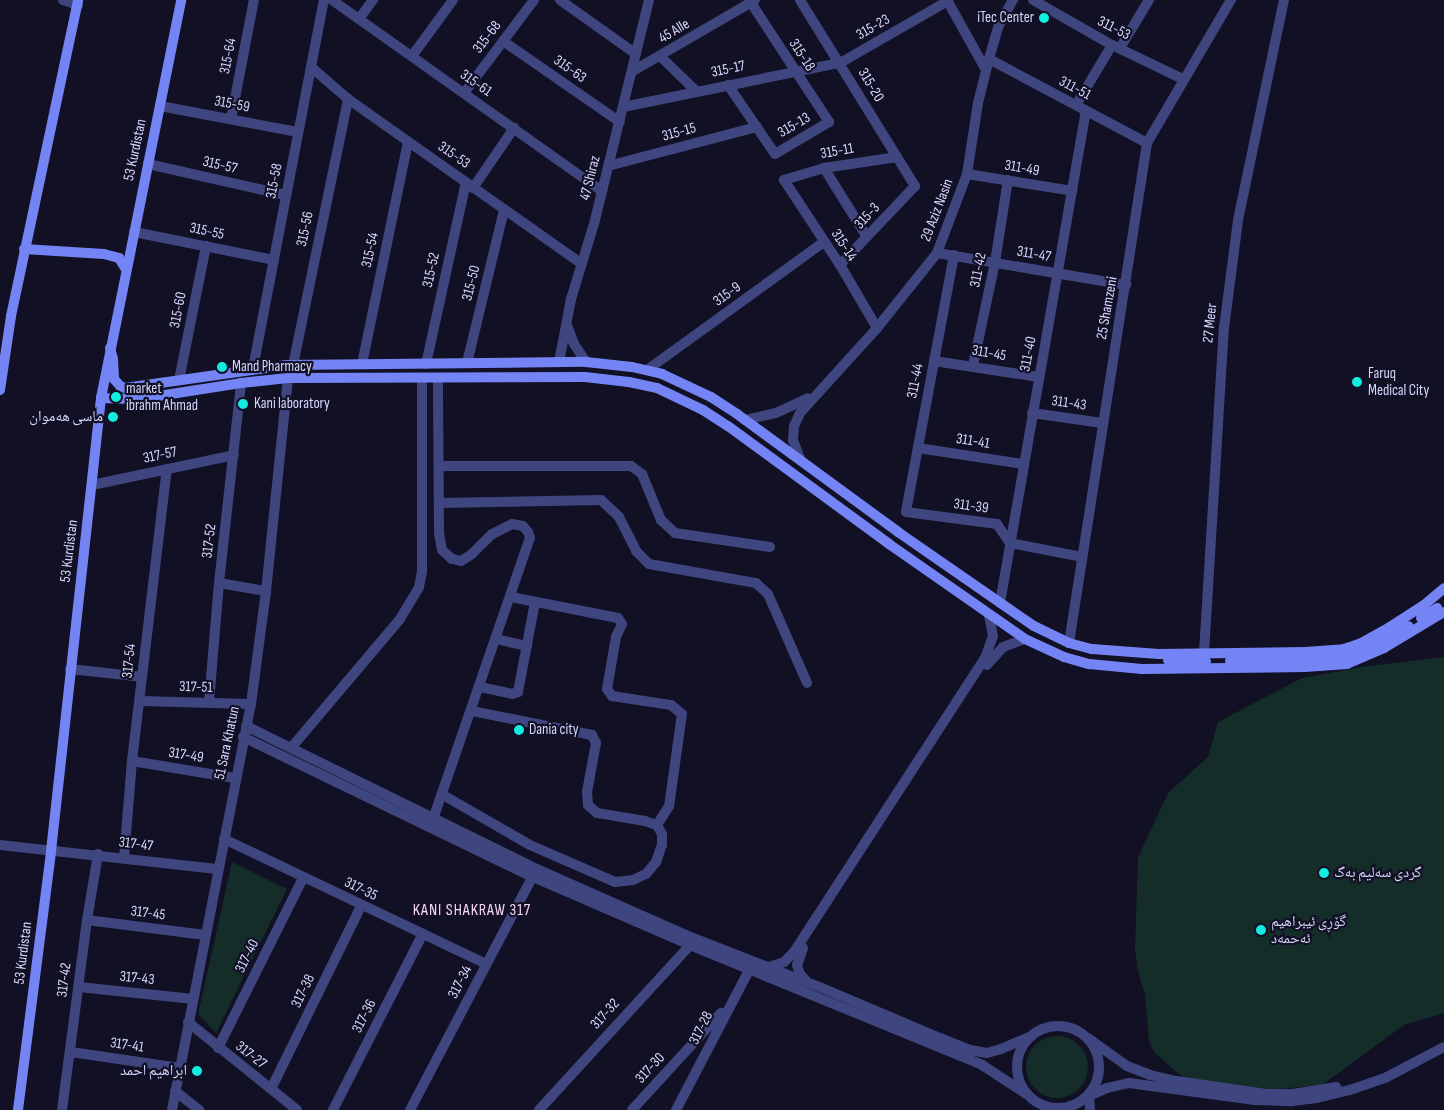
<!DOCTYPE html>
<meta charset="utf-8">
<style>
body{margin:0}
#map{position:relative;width:1444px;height:1110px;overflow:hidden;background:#111024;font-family:"Sofia Sans Condensed","Noto Naskh Arabic",sans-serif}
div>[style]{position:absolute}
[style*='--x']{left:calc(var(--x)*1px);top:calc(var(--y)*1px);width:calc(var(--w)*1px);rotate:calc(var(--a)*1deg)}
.green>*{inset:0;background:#142d28}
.round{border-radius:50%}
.minor>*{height:10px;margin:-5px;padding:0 5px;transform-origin:5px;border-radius:5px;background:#3f467f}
.tertiary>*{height:10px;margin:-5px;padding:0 5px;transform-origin:5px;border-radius:5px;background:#3f467f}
.tertiary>.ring{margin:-5px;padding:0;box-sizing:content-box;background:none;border:10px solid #3f467f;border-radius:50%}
.secondary>*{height:10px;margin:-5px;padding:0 5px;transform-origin:5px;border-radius:5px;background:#7484f5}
.dots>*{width:14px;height:14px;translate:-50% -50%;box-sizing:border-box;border:2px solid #111024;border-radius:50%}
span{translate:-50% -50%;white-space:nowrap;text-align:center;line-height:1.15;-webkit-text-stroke:4.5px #111024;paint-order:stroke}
.poi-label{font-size:15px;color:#d6d7fc}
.right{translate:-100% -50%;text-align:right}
.left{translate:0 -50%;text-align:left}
.street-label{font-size:15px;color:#d6d7fc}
.neighbourhood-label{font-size:16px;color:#fcd8f4;letter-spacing:1px}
</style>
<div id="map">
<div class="green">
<i style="clip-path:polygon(1444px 657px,1444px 1013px,1404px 1025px,1322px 1085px,1267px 1090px,1190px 1080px,1179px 1074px,1154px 1052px,1149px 1041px,1145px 994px,1138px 972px,1135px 949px,1138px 857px,1168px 793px,1208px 757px,1218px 722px,1302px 678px,1368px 666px)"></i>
<i style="clip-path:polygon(232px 862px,287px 889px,216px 1033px,198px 1014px)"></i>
<i class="round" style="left:1026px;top:1036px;width:62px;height:62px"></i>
</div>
<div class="minor">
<i style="--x:332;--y:0;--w:331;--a:35.3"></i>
<i style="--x:560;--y:0;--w:93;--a:35.4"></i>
<i style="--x:800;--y:0;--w:219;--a:58.3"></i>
<i style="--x:915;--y:186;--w:109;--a:133.5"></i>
<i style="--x:947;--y:0;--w:80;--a:60.9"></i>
<i style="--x:1033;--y:0;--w:91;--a:29.7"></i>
<i style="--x:1112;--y:45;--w:79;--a:25.6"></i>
<i style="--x:359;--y:19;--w:24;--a:-54"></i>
<i style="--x:503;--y:41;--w:142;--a:34.7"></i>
<i style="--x:1120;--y:48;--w:56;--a:-58.9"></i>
<i style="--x:412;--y:56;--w:69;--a:-53.8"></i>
<i style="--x:660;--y:56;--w:50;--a:44.2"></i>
<i style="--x:989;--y:59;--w:179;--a:28"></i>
<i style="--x:311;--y:67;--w:49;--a:40.9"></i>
<i style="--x:348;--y:99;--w:286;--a:35.2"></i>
<i style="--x:633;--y:71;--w:141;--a:-30.2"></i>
<i style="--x:728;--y:85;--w:83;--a:55.7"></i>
<i style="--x:775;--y:154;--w:63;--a:-30.7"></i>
<i style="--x:829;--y:122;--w:142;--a:-123.2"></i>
<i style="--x:464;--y:93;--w:116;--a:-53"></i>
<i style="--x:1076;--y:105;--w:70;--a:-59"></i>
<i style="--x:160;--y:106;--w:140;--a:10.7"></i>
<i style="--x:623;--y:107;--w:221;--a:-11.5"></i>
<i style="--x:840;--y:63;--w:125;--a:-29.9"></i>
<i style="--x:231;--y:119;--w:121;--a:-79.1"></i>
<i style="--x:148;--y:164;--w:141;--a:12.7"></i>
<i style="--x:608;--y:166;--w:154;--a:-14.7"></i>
<i style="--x:824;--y:168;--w:81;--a:58.1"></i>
<i style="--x:967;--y:174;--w:107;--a:9.1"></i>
<i style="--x:473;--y:188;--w:73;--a:-55.7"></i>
<i style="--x:134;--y:232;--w:143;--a:11.3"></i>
<i style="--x:937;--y:253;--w:192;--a:9.6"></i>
<i style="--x:954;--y:255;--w:261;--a:100.6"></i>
<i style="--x:906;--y:512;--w:92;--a:7.5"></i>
<i style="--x:997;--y:524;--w:23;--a:56"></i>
<i style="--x:1010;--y:543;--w:73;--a:11"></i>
<i style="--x:877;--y:328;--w:73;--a:-120.4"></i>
<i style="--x:840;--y:265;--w:102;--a:-123.4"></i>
<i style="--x:784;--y:180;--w:42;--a:-16.7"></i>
<i style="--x:824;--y:168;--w:74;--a:-8.6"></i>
<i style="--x:934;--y:361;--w:105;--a:8.7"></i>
<i style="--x:467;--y:363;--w:157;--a:-76.4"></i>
<i style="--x:362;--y:364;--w:227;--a:-78.3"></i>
<i style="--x:426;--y:364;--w:186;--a:-77.6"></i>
<i style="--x:293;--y:365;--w:272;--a:-78.3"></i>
<i style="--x:973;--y:365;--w:105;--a:-77.9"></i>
<i style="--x:995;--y:262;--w:83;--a:-81"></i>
<i style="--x:253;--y:368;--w:375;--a:-79.1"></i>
<i style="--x:647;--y:370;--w:218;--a:-35.9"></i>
<i style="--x:179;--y:380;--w:137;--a:-78.6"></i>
<i style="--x:1032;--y:413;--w:71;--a:8.1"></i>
<i style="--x:918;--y:448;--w:106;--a:8.7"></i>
<i style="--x:439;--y:466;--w:192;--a:0"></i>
<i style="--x:631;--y:466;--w:14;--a:36"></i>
<i style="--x:642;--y:474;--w:50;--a:67.6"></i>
<i style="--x:661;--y:520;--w:19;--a:43"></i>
<i style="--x:675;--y:533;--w:96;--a:8.4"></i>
<i style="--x:92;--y:485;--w:145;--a:-11.9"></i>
<i style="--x:439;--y:503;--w:162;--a:-1.1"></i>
<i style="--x:601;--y:500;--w:25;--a:43"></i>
<i style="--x:619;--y:517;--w:38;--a:63"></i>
<i style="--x:636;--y:551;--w:18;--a:45"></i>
<i style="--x:649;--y:564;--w:109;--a:10.1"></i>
<i style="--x:756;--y:583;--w:16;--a:43"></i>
<i style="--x:768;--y:594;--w:97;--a:66.3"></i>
<i style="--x:219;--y:583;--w:48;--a:9.7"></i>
<i style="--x:511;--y:597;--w:109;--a:11.1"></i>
<i style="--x:618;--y:618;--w:7;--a:56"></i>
<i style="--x:622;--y:624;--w:14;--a:115"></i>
<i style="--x:616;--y:637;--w:53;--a:99.8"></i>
<i style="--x:607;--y:689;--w:9;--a:54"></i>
<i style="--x:612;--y:696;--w:60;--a:8.7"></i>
<i style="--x:671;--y:705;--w:14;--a:39"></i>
<i style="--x:682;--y:714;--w:93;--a:98"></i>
<i style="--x:669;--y:806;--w:22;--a:122"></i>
<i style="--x:1000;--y:603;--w:499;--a:-80.1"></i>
<i style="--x:496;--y:639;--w:32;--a:13"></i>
<i style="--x:1069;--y:643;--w:506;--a:-81.13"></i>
<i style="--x:1147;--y:143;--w:166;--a:-59.6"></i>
<i style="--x:70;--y:669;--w:72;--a:6.3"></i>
<i style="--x:480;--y:687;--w:33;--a:12"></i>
<i style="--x:512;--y:694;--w:6;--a:-18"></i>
<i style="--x:518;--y:692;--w:92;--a:-79.3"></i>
<i style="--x:141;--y:701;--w:110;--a:1.6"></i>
<i style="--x:209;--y:702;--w:119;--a:-85.2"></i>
<i style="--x:219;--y:583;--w:201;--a:-83.7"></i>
<i style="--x:291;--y:748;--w:169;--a:-49.8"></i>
<i style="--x:400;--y:619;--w:37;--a:-59"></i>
<i style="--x:419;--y:587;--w:16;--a:-79"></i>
<i style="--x:422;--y:571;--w:193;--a:-90"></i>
<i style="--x:132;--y:761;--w:104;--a:9.4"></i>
<i style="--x:443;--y:795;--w:100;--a:29.9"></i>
<i style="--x:530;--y:845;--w:93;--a:23.5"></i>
<i style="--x:615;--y:882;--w:18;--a:-6"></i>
<i style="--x:633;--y:880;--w:14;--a:-25"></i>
<i style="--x:646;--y:874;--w:16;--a:-50"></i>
<i style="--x:656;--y:862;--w:18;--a:-71"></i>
<i style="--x:662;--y:845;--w:11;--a:-90"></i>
<i style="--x:662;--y:834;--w:10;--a:-119"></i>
<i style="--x:657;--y:825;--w:13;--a:-162"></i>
<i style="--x:645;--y:821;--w:49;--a:-170.5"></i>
<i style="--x:597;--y:813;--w:12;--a:-138"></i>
<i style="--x:588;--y:805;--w:13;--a:-94"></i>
<i style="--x:587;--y:792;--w:50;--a:-79.6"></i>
<i style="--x:596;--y:743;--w:9;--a:-117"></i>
<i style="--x:592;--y:735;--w:122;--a:-168.7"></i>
<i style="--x:431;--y:825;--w:304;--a:-71"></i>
<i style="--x:530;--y:538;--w:6;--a:-108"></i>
<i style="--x:528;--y:532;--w:8;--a:-130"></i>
<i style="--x:523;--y:526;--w:11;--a:-170"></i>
<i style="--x:512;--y:524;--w:22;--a:153"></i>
<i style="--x:492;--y:534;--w:28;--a:135"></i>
<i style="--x:472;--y:554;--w:13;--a:148"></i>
<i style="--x:461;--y:561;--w:9;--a:-167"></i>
<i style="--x:452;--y:559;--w:13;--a:-138"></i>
<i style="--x:442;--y:550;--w:17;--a:-100"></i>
<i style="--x:439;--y:533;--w:155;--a:-90.4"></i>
<i style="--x:224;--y:839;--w:290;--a:25.5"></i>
<i style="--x:0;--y:845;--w:218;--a:6.3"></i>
<i style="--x:124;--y:858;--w:97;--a:-85.3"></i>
<i style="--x:132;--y:761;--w:294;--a:-83.2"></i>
<i style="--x:87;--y:920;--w:119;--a:7.2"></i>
<i style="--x:79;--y:987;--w:115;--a:6"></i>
<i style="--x:188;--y:1022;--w:140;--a:38.9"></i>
<i style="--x:218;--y:1048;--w:190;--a:-63.4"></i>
<i style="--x:71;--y:1052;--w:110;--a:8.4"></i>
<i style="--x:271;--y:1089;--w:204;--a:-63.8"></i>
<i style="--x:175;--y:1091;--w:31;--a:38"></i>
<i style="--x:62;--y:1110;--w:192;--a:-82.5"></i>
<i style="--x:87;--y:920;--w:67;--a:-80.5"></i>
<i style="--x:333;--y:1110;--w:196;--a:-63"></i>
<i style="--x:410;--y:1110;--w:271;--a:-62.3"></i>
<i style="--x:539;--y:1110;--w:224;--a:-47.5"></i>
<i style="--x:690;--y:945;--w:7;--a:-63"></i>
<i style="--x:632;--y:1110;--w:132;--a:-47.5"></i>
<i style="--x:676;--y:1110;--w:166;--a:-62.4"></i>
</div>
<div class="tertiary">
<i style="--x:63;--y:0;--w:16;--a:18"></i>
<i style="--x:567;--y:325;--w:20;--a:70"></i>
<i style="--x:574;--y:344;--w:22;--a:56"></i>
<i style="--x:559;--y:362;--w:64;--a:-79.2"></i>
<i style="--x:571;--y:299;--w:78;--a:-73"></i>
<i style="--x:594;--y:224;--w:231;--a:-76.2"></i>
<i style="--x:745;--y:420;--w:32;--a:-13"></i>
<i style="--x:776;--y:413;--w:35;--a:-25"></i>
<i style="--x:801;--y:461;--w:22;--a:-111"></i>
<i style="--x:793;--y:440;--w:14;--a:-86"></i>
<i style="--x:794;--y:426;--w:14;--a:-65"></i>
<i style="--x:800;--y:413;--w:115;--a:-47.8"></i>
<i style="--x:877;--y:328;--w:96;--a:-51.3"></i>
<i style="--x:937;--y:253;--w:85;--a:-69.2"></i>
<i style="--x:967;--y:174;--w:72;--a:-81.2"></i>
<i style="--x:978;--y:103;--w:45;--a:-76"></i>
<i style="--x:989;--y:59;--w:35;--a:-74"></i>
<i style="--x:999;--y:25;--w:29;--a:-61"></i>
<i style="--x:1204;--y:653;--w:326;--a:-86.5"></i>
<i style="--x:1224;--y:328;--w:109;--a:-82.6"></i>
<i style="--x:1238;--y:220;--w:225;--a:-78.2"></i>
<i style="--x:987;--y:665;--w:24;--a:-48"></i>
<i style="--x:1003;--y:647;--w:23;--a:-20"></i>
<i style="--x:246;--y:726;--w:324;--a:26.2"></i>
<i style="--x:537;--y:869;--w:171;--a:23.9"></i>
<i style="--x:693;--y:938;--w:138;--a:21.2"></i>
<i style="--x:822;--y:988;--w:128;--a:23"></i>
<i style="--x:940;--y:1038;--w:32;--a:22"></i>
<i style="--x:970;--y:1050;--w:17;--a:10"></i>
<i style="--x:987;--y:1053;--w:15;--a:-16"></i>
<i style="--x:1001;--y:1049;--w:33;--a:-23"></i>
<i style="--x:243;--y:737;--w:322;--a:25.8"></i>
<i style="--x:533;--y:877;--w:171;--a:23.4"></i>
<i style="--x:690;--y:945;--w:316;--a:22.3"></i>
<i style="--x:982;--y:1065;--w:55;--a:33.1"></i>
<i style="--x:803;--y:948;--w:18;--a:109"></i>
<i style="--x:797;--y:965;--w:9;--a:72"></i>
<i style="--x:800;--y:974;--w:11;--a:49"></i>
<i style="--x:769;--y:967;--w:16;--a:-18"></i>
<i style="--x:784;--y:962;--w:14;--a:-45"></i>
<i style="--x:794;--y:952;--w:353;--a:-57"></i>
<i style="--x:986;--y:656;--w:21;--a:-71"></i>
<i style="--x:993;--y:636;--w:21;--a:-101"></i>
<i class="ring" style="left:1017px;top:1026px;width:72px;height:72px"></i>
<i style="--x:1088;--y:1038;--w:48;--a:35.7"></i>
<i style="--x:1127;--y:1066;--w:25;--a:21"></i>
<i style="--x:1150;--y:1075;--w:28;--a:13"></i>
<i style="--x:1177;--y:1081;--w:90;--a:8.3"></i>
<i style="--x:1266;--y:1094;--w:27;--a:0"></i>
<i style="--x:1293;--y:1094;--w:44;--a:-9.2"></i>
<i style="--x:172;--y:1110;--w:414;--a:-79"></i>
<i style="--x:251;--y:704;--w:114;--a:-82.4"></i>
<i style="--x:266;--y:591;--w:214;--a:-84.1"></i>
<i style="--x:1090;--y:1110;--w:14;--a:-94"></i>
<i style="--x:1089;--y:1096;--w:20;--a:-24"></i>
<i style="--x:1107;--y:1088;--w:23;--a:-13"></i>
<i style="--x:1129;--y:1083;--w:127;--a:7.7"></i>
<i style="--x:1255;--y:1100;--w:37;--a:2"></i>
<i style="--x:1292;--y:1101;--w:25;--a:-7"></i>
<i style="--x:1317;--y:1098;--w:34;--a:-14"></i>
<i style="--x:1350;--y:1090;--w:39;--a:-19"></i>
<i style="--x:1387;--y:1077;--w:64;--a:-27.8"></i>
</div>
<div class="secondary">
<i style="--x:24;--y:249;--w:80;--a:3.6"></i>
<i style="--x:104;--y:254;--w:16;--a:15"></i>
<i style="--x:119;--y:258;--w:13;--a:58"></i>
<i style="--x:110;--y:348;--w:11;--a:75"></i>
<i style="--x:113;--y:359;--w:20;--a:87"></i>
<i style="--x:114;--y:379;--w:9;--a:49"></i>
<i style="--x:120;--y:386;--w:5;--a:22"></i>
<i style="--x:125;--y:388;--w:163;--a:-8.1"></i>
<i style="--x:286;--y:365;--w:300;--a:-0.6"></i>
<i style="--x:586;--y:362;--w:46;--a:6.2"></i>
<i style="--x:632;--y:367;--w:31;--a:13"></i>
<i style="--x:662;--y:374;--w:54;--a:25.1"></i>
<i style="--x:711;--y:397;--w:31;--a:33"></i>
<i style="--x:737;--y:414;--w:200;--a:36.2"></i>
<i style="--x:898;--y:532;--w:165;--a:34.7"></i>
<i style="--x:1034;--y:626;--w:39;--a:26"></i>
<i style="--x:1069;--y:643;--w:24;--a:15"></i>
<i style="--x:1092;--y:649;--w:67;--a:4.3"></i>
<i style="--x:1159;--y:654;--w:146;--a:-0.8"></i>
<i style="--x:1305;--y:652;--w:39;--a:-4"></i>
<i style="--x:1344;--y:649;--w:18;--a:-19"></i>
<i style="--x:1361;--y:643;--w:33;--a:-29"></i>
<i style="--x:1390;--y:627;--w:40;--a:-32.9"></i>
<i style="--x:1424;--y:605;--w:26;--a:-40"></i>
<i style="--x:0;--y:390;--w:75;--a:-81.5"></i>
<i style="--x:11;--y:316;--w:323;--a:-78"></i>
<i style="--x:101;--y:398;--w:38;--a:2"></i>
<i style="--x:139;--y:399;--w:103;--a:-8.9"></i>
<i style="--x:241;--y:383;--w:47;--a:-6.1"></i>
<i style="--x:288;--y:378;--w:297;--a:-0.2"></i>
<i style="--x:585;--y:377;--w:44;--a:6.5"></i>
<i style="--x:629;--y:382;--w:29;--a:12"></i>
<i style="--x:657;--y:388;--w:51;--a:25.6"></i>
<i style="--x:703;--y:410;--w:30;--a:33"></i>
<i style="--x:728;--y:426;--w:200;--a:36.2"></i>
<i style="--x:889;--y:544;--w:166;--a:34.9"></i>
<i style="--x:1025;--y:639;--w:43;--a:24.8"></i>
<i style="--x:1064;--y:657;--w:26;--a:16"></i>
<i style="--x:1089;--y:664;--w:53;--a:5.4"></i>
<i style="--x:1142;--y:669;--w:163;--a:-0.7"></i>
<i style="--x:1305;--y:667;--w:42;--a:-4.1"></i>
<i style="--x:1347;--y:664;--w:40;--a:-23.4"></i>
<i style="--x:1384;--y:648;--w:70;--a:-31"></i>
<i style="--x:1421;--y:618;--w:19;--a:-32"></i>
<i style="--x:1168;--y:660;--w:38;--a:2"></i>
<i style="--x:1230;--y:661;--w:70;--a:-0.8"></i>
<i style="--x:1300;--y:660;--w:47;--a:-6.1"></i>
<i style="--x:1347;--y:655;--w:68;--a:-25.1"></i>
<i style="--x:18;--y:1110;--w:261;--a:-82.7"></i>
<i style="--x:51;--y:851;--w:456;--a:-83.7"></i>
<i style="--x:101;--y:398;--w:406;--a:-78.6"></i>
</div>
<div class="dots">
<i style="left:1044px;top:18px;background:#12ece1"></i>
<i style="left:222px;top:367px;background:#12ece1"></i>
<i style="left:1357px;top:382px;background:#12ece1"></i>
<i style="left:116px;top:397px;background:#12ece1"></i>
<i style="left:243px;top:404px;background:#12ece1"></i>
<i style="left:113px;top:417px;background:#12ece1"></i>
<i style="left:519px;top:730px;background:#12ece1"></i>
<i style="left:1324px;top:873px;background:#12ece1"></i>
<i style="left:1261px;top:930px;background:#12ece1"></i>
<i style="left:197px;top:1071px;background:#12ece1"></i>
</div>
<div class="poi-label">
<span class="right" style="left:1034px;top:18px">iTec Center</span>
<span class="left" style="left:232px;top:367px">Mand Pharmacy</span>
<span class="left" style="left:1368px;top:382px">Faruq<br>Medical City</span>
<span class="left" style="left:126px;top:397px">market<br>ibrahm Ahmad</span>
<span class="left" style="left:254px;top:404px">Kani laboratory</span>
<span class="right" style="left:103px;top:417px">ماسی هەموان</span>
<span class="left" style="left:529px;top:730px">Dania city</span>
<span class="left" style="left:1334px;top:873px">گردی سەلیم بەگ</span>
<span class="left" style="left:1271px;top:930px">گۆڕی ئیبراھیم<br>ئەحمەد</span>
<span class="right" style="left:187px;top:1071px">ابراهيم احمد</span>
</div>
<div class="street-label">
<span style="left:873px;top:27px;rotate:-30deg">315-23</span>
<span style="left:1114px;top:28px;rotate:27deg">311-53</span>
<span style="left:674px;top:31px;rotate:-31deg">45 Alle</span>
<span style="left:487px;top:37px;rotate:-53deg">315-68</span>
<span style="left:802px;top:55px;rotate:57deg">315-18</span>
<span style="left:228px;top:56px;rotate:-79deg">315-64</span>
<span style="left:570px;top:69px;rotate:35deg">315-63</span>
<span style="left:728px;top:69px;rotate:-12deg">315-17</span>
<span style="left:476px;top:83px;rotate:35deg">315-61</span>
<span style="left:871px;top:85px;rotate:59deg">315-20</span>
<span style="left:1075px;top:88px;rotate:28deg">311-51</span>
<span style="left:232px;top:104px;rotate:11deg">315-59</span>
<span style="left:794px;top:125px;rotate:-30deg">315-13</span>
<span style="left:679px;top:132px;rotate:-15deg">315-15</span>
<span style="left:135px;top:150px;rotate:-78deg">53 Kurdistan</span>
<span style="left:837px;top:151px;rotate:-10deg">315-11</span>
<span style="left:454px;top:155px;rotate:35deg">315-53</span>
<span style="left:220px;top:165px;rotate:13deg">315-57</span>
<span style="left:1022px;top:168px;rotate:10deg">311-49</span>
<span style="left:590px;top:178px;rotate:-76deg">47 Shiraz</span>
<span style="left:274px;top:181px;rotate:-79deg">315-58</span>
<span style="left:937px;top:210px;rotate:-69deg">29 Aziz Nasin</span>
<span style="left:867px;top:216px;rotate:-47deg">315-3</span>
<span style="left:305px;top:229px;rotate:-78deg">315-56</span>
<span style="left:207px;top:231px;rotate:12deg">315-55</span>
<span style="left:844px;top:245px;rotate:57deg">315-14</span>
<span style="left:370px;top:250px;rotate:-78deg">315-54</span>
<span style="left:1034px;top:254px;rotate:10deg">311-47</span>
<span style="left:431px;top:270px;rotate:-78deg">315-52</span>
<span style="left:978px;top:270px;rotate:-79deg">311-42</span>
<span style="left:471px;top:283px;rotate:-76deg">315-50</span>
<span style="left:727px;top:294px;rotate:-36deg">315-9</span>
<span style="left:1107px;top:308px;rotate:-80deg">25 Shamzeni</span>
<span style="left:178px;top:310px;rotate:-79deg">315-60</span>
<span style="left:1210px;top:323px;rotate:-84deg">27 Meer</span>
<span style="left:989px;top:353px;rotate:10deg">311-45</span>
<span style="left:1028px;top:354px;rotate:-79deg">311-40</span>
<span style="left:915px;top:381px;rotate:-79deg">311-44</span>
<span style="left:1069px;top:403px;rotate:8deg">311-43</span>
<span style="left:973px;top:441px;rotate:9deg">311-41</span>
<span style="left:160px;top:455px;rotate:-12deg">317-57</span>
<span style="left:971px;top:506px;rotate:8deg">311-39</span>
<span style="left:209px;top:541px;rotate:-83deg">317-52</span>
<span style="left:69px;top:551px;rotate:-83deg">53 Kurdistan</span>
<span style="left:129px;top:661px;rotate:-84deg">317-54</span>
<span style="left:196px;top:687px;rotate:2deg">317-51</span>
<span style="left:227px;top:743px;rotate:-78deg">51 Sara Khatun</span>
<span style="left:186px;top:755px;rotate:9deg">317-49</span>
<span style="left:136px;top:844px;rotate:7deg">317-47</span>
<span style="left:361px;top:889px;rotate:26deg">317-35</span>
<span style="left:148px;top:913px;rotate:7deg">317-45</span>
<span style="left:23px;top:953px;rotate:-83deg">53 Kurdistan</span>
<span style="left:247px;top:956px;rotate:-63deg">317-40</span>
<span style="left:137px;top:978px;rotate:6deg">317-43</span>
<span style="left:64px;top:980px;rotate:-83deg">317-42</span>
<span style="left:460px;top:982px;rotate:-62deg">317-34</span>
<span style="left:303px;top:991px;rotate:-64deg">317-38</span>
<span style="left:605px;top:1014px;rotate:-48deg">317-32</span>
<span style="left:364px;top:1016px;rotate:-63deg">317-36</span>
<span style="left:701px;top:1028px;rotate:-63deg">317-28</span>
<span style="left:127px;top:1045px;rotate:8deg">317-41</span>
<span style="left:251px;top:1055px;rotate:38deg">317-27</span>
<span style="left:650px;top:1068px;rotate:-47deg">317-30</span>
</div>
<div class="neighbourhood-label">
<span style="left:472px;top:911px">KANI SHAKRAW 317</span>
</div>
</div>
